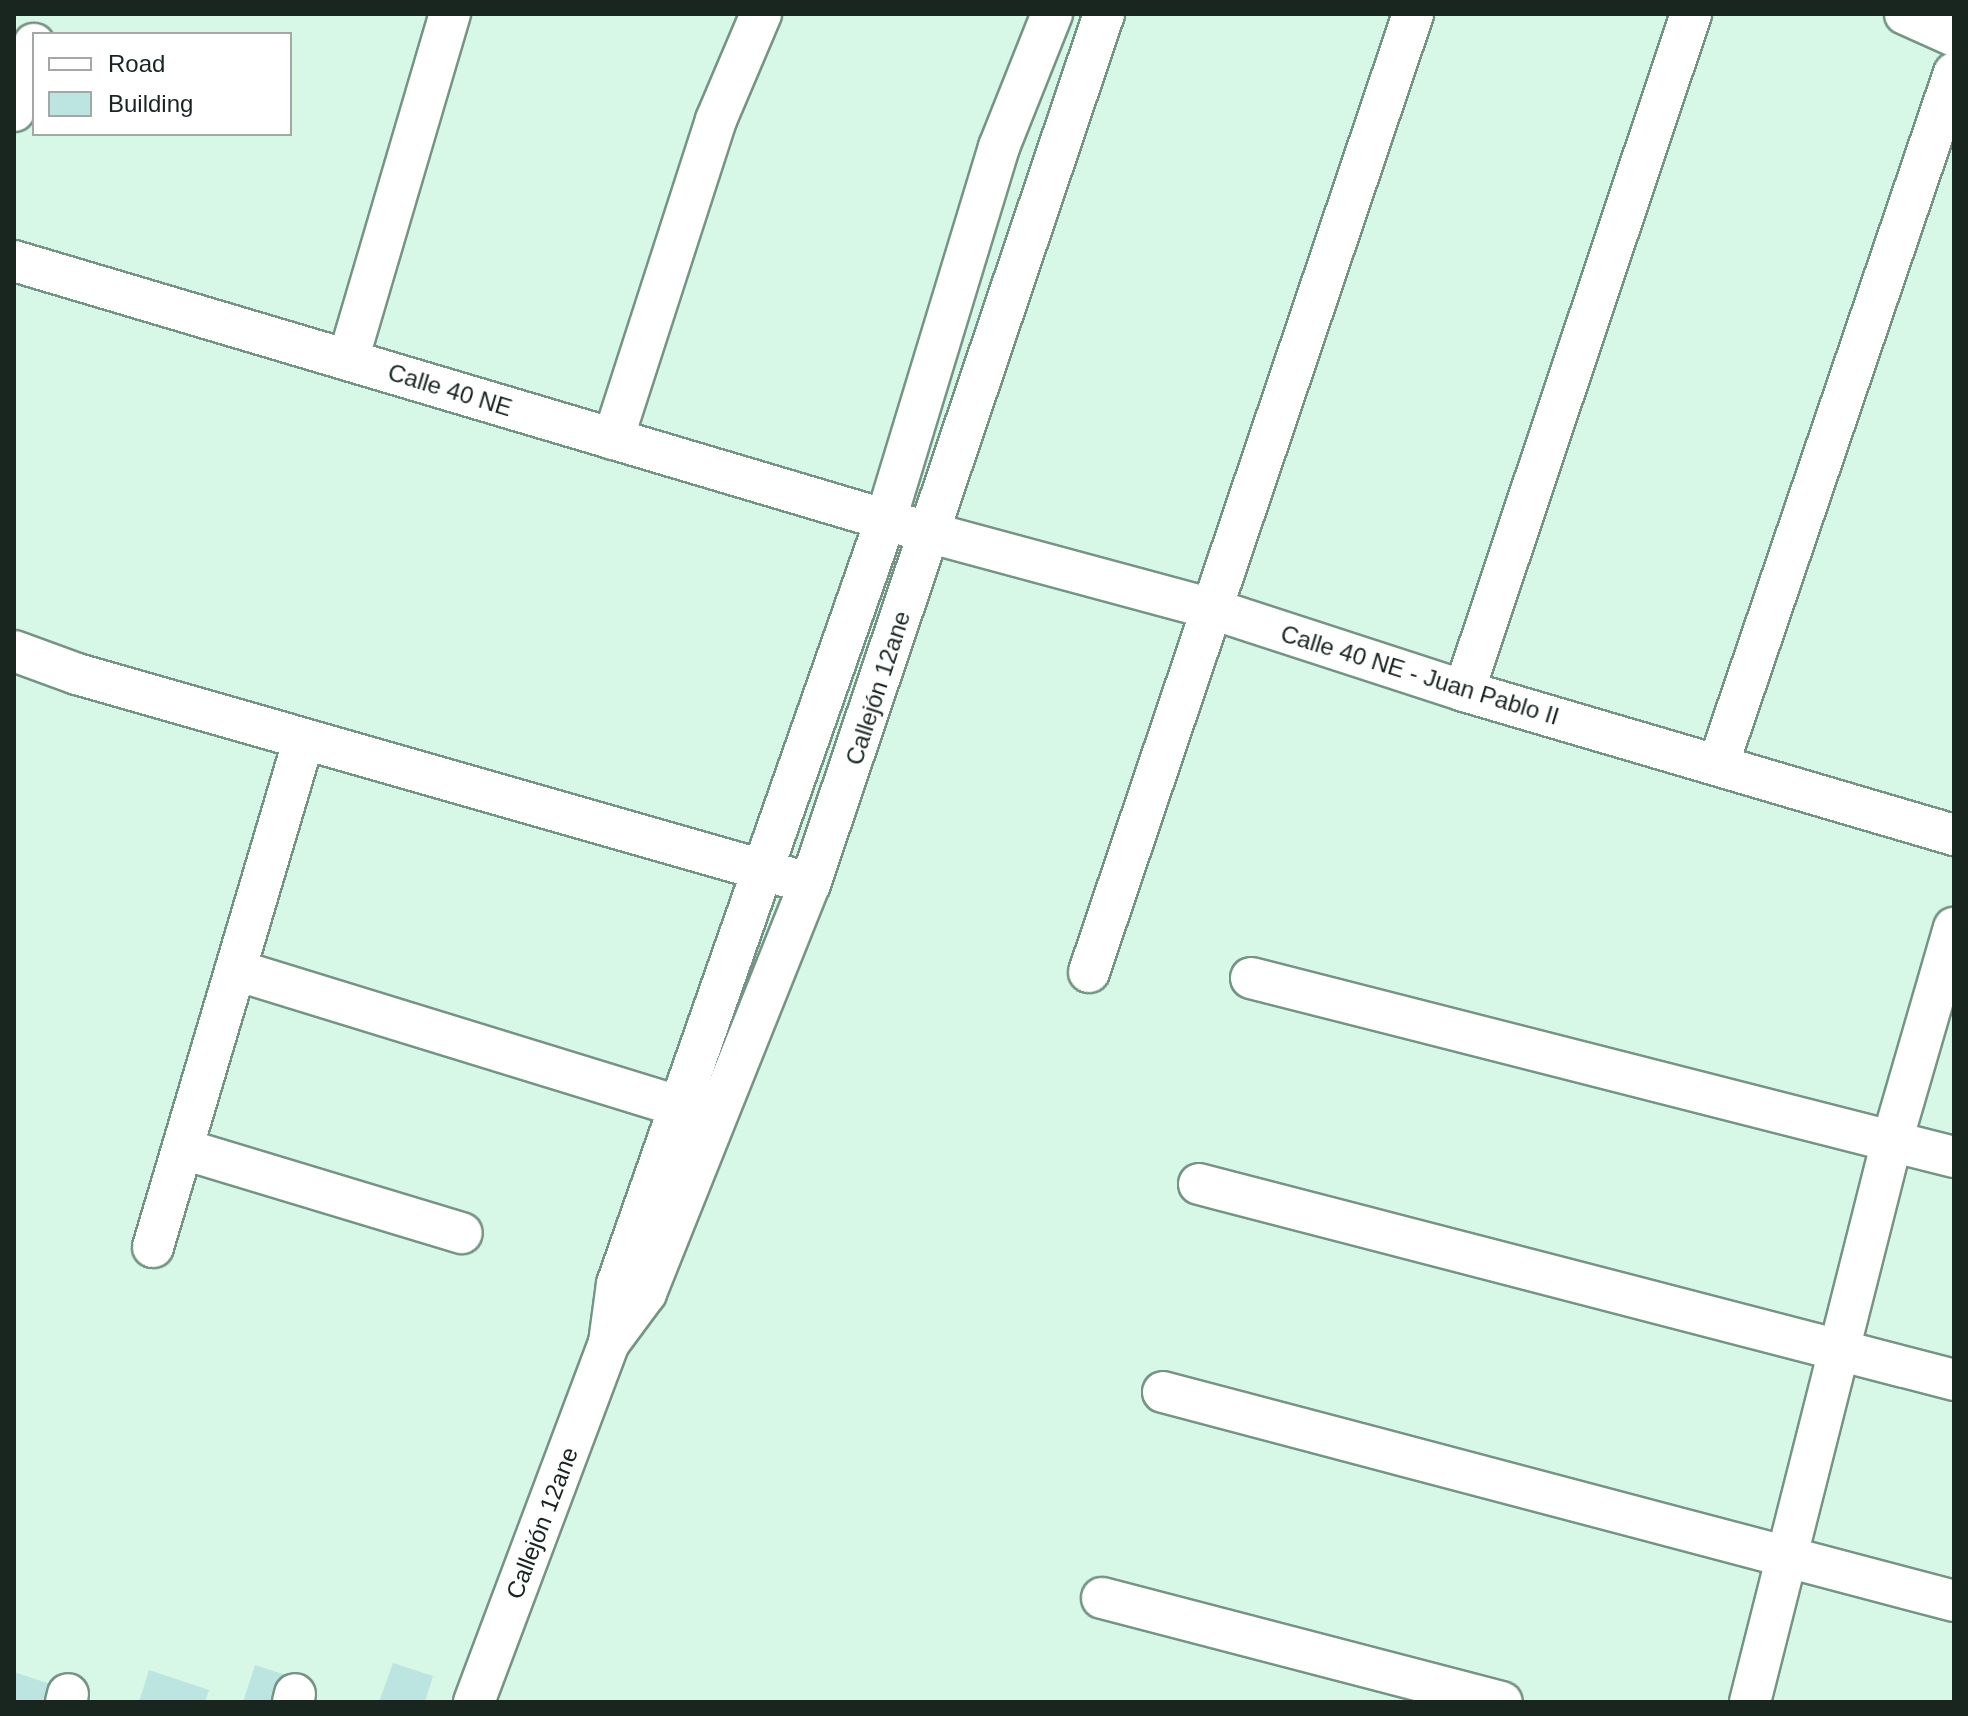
<!DOCTYPE html>
<meta charset="utf-8">
<style>
body{margin:0}
#map{position:relative;width:1968px;height:1716px;overflow:hidden;background:#d8f8e7;font-family:Arial,sans-serif}
div>[style]{position:absolute}
[style*='--x']{left:calc(var(--x)*1px);top:calc(var(--y)*1px);width:calc(var(--w)*1px);rotate:calc(var(--a)*1deg)}
.building>*{inset:0;background:#bce4e0}
.roads{filter:drop-shadow(2px 0 #769485) drop-shadow(-2px 0 #769485) drop-shadow(0 2px #769485) drop-shadow(0 -2px #769485)}
.minor>*{height:40px;margin:-20px;padding:0 20px;transform-origin:20px;border-radius:20px;background:#fff}
span{translate:-50% -50%;white-space:nowrap;text-align:center;line-height:1.15;-webkit-text-stroke:6px #fff;paint-order:stroke}
.street-label{font-size:24px;color:#19251f}
.frame{position:absolute;inset:0;border:16px solid #19251f;pointer-events:none}
.legend{position:absolute;left:32px;top:32px;width:260px;height:104px;box-sizing:border-box;background:#fff;border:2px solid #a3a8a5;margin:0;padding:10px 14px;list-style:none;font-size:24px;color:#19251f}
.legend li{display:flex;align-items:center;gap:16px;height:40px}
.legend b{width:40px;border:2px solid #a3a8a5}
</style>
<div id="map">
<div class="building">
<i style="clip-path:polygon(393px 1663px,433px 1676px,425px 1702px,379px 1702px)"></i>
<i style="clip-path:polygon(255px 1665px,289px 1676px,281px 1702px,248px 1702px,244px 1701px,243px 1702px)"></i>
<i style="clip-path:polygon(149px 1670px,209px 1690px,205px 1702px,139px 1702px)"></i>
<i style="clip-path:polygon(14px 1672px,56px 1686px,51px 1702px,14px 1702px)"></i>
</div>
<div class="roads">
<div class="minor">
<i style="--x:1905;--y:14;--w:54;--a:24.2"></i>
<i style="--x:14;--y:111;--w:70;--a:-73.4"></i>
<i style="--x:14;--y:261;--w:952;--a:16.53"></i>
<i style="--x:927;--y:532;--w:292;--a:15.1"></i>
<i style="--x:1209;--y:608;--w:268;--a:18"></i>
<i style="--x:1464;--y:691;--w:511;--a:16.38"></i>
<i style="--x:348;--y:360;--w:361;--a:-73.6"></i>
<i style="--x:613;--y:439;--w:335;--a:-72.1"></i>
<i style="--x:716;--y:120;--w:115;--a:-67"></i>
<i style="--x:14;--y:651;--w:67;--a:20.1"></i>
<i style="--x:77;--y:674;--w:743;--a:15.95"></i>
<i style="--x:1464;--y:691;--w:714;--a:-71.46"></i>
<i style="--x:1718;--y:765;--w:731;--a:-71.17"></i>
<i style="--x:239;--y:971;--w:465;--a:17.1"></i>
<i style="--x:1089;--y:972;--w:1011;--a:-71.31"></i>
<i style="--x:1251;--y:978;--w:725;--a:14.29"></i>
<i style="--x:183;--y:1149;--w:291;--a:16.8"></i>
<i style="--x:1199;--y:1184;--w:780;--a:14.55"></i>
<i style="--x:153;--y:1247;--w:530;--a:-73.45"></i>
<i style="--x:609;--y:1343;--w:62;--a:-53.5"></i>
<i style="--x:646;--y:1293;--w:441;--a:-68.2"></i>
<i style="--x:810;--y:884;--w:918;--a:-71.33"></i>
<i style="--x:1163;--y:1392;--w:818;--a:14.8"></i>
<i style="--x:1102;--y:1598;--w:413;--a:14.6"></i>
<i style="--x:66;--y:1702;--w:8;--a:-76"></i>
<i style="--x:293;--y:1702;--w:8;--a:-76"></i>
<i style="--x:474;--y:1702;--w:384;--a:-69.4"></i>
<i style="--x:609;--y:1343;--w:60;--a:-82.3"></i>
<i style="--x:617;--y:1284;--w:811;--a:-70.63"></i>
<i style="--x:886;--y:519;--w:389;--a:-73.1"></i>
<i style="--x:999;--y:147;--w:143;--a:-68.3"></i>
<i style="--x:1750;--y:1702;--w:579;--a:-75.8"></i>
<i style="--x:1892;--y:1141;--w:222;--a:-73.8"></i>
</div>
</div>
<div class="street-label">
<span style="left:450px;top:390px;rotate:17deg">Calle 40 NE</span>
<span style="left:1420px;top:675px;rotate:17deg">Calle 40 NE - Juan Pablo II</span>
<span style="left:878px;top:688px;rotate:-72deg">Callejón 12ane</span>
<span style="left:542px;top:1523px;rotate:-69deg">Callejón 12ane</span>
</div>
<div class="frame"></div>
<ul class="legend">
<li><b style="height:10px;background:#fff"></b>Road</li>
<li><b style="height:22px;background:#bce4e0"></b>Building</li>
</ul>
</div>
